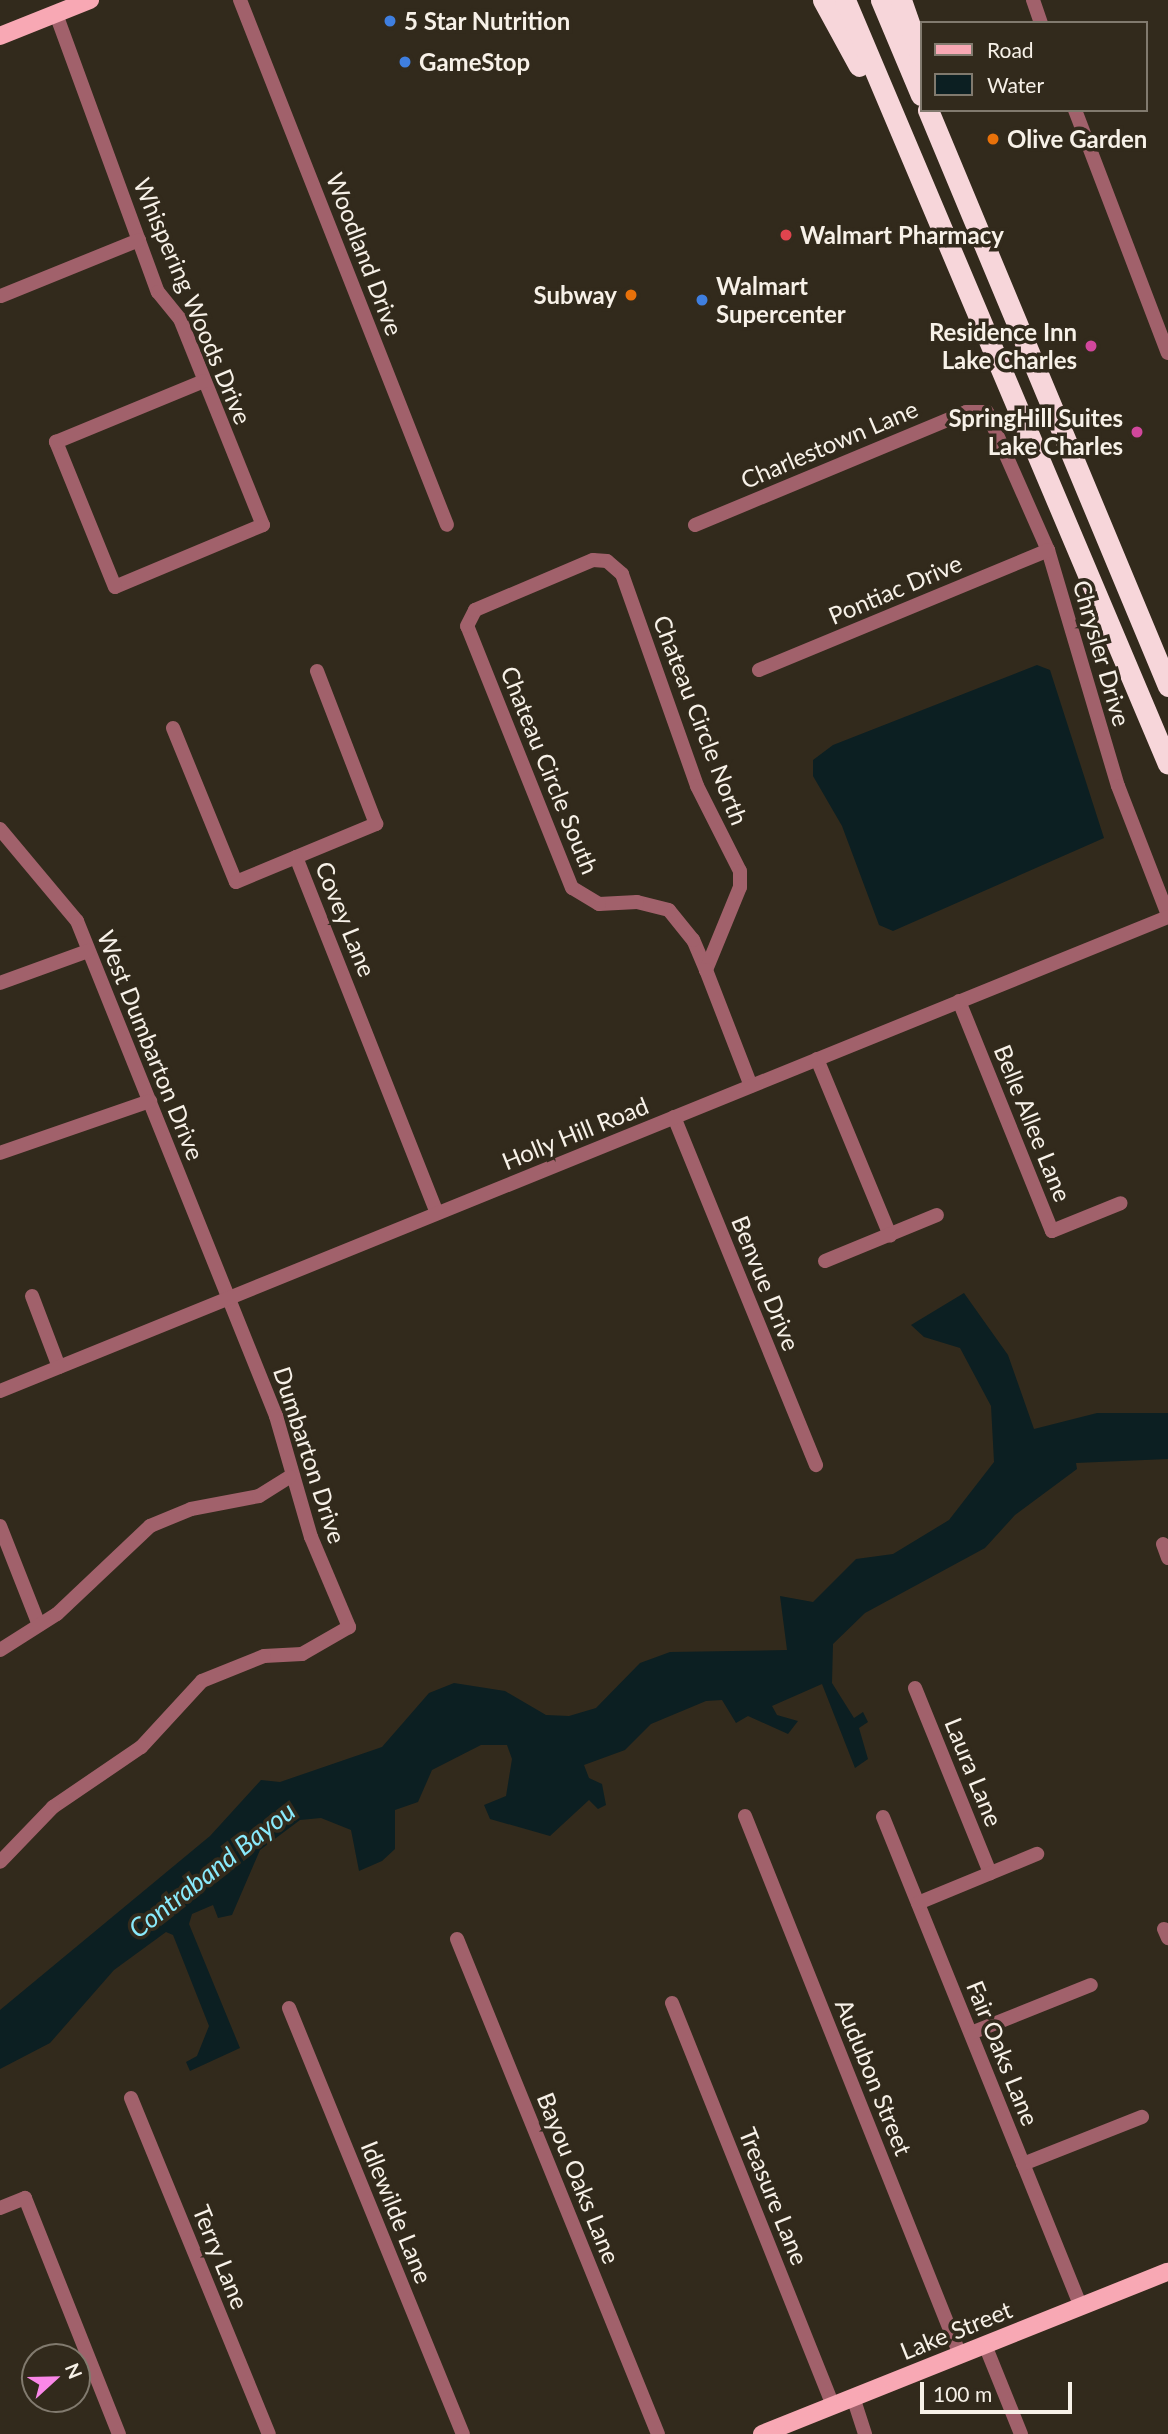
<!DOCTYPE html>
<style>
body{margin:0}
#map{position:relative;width:1168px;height:2434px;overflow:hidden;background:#322a1c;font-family:Lato,sans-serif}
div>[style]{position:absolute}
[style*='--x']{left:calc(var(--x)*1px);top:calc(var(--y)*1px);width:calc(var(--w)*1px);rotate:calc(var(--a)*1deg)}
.water>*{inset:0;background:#0c1f22}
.minor>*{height:14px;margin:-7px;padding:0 7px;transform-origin:7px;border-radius:7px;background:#a1616b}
.major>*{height:18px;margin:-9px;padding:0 9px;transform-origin:9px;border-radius:9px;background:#f8a8b4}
.highway>*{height:21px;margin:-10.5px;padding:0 10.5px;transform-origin:10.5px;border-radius:10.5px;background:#f7d6da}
.dots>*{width:19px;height:19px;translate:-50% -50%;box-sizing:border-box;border:4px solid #322a1c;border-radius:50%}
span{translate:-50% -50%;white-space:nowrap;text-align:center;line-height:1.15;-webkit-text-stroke:7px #322a1c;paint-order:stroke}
.poi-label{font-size:24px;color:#f7f1e8;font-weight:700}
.left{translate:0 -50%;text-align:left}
.right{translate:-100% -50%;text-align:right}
.street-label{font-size:24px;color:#f7f1e8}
.water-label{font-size:26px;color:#89eafc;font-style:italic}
.legend{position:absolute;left:920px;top:21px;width:228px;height:91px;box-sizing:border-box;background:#322a1c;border:2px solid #817a6e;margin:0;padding:9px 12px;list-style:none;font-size:21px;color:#f7f1e8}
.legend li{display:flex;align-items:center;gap:14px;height:35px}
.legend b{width:35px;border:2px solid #817a6e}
.north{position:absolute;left:21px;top:2343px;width:70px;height:70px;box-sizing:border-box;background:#322a1c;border:2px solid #817a6e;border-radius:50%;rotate:68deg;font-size:19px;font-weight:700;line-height:28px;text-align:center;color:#f7f1e8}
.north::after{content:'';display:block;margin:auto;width:24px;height:32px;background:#fa87e8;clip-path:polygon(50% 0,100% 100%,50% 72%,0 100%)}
.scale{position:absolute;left:920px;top:2382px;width:152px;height:32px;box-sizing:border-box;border:4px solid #f7f1e8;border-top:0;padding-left:9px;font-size:21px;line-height:24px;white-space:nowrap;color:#f7f1e8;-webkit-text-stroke:5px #322a1c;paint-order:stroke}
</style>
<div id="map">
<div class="water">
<i style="clip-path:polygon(1037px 665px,1050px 670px,1104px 838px,893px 931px,879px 925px,842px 826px,813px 776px,813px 760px,833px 745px)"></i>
<i style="clip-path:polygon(964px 1293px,1008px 1355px,1034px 1429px,1097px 1413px,1168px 1413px,1168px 1459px,1076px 1463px,1077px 1469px,1015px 1515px,985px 1548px,865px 1613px,833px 1644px,832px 1683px,854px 1718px,863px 1712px,868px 1722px,859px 1728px,868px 1759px,855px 1768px,822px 1684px,772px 1706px,777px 1715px,798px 1721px,788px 1734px,748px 1716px,736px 1723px,722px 1700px,706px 1701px,651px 1724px,625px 1750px,584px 1765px,589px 1778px,602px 1784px,606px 1805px,598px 1809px,589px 1800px,550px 1836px,490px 1819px,484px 1805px,506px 1796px,512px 1759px,507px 1745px,481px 1745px,432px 1770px,418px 1802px,395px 1810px,395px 1849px,382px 1861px,359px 1871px,351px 1830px,321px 1818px,300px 1820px,260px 1850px,232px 1915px,218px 1918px,213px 1905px,192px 1914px,189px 1924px,240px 2048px,190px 2071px,186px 2062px,197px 2056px,209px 2026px,173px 1935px,166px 1932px,114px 1970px,50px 2043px,0 2069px,0 2010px,210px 1836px,261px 1780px,280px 1782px,382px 1747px,429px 1693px,454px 1683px,505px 1691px,546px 1715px,569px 1716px,596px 1708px,640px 1663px,670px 1652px,787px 1650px,780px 1596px,813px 1602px,856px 1559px,893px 1554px,949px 1520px,994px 1462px,991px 1406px,960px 1348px,924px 1337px,911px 1325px)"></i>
</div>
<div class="minor">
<i style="--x:240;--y:0;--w:564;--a:68.48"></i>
<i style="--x:1033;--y:0;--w:24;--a:71"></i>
<i style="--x:56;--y:14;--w:296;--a:69.9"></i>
<i style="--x:158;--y:292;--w:35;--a:51"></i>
<i style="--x:180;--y:319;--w:222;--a:68.1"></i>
<i style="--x:263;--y:525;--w:160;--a:157.3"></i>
<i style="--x:115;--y:587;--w:157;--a:-112.1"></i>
<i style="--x:56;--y:442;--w:160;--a:-22.4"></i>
<i style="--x:1075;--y:110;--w:260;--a:69.1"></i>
<i style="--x:1;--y:296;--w:149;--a:-22.1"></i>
<i style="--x:695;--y:525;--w:294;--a:-22.6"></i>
<i style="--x:966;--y:412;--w:21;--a:0"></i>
<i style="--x:987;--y:412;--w:151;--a:66.2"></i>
<i style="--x:1048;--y:550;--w:246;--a:73.5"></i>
<i style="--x:1118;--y:786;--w:138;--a:68.8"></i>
<i style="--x:759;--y:670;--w:313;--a:-22.5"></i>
<i style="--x:173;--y:728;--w:166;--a:67.8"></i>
<i style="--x:236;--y:882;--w:152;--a:-22.5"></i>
<i style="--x:376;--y:824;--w:164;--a:-111.1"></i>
<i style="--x:0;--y:829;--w:120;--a:50.1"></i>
<i style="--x:77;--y:921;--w:534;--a:68.1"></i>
<i style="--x:276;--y:1416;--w:126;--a:73.9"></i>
<i style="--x:311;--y:1537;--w:98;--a:67.1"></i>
<i style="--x:349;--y:1627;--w:54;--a:150.1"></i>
<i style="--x:302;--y:1654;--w:38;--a:177"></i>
<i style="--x:264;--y:1656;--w:67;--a:158"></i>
<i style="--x:202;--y:1681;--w:90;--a:132.7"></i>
<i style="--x:141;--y:1747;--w:107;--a:145.7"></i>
<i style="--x:53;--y:1807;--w:76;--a:133.9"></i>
<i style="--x:296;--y:857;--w:383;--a:68.4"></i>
<i style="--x:706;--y:970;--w:33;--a:-113"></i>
<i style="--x:693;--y:940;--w:38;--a:-129"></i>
<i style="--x:669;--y:910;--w:33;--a:-166"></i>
<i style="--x:637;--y:902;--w:38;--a:177"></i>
<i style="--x:599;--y:904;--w:31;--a:-149"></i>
<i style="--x:572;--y:888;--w:282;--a:-111.8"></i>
<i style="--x:467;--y:626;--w:18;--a:-63"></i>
<i style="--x:475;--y:610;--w:128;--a:-23"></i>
<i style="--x:593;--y:560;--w:14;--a:4"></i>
<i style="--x:607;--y:561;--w:20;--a:41"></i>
<i style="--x:622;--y:574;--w:225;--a:70.5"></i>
<i style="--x:697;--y:786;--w:95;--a:63.2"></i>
<i style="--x:740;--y:871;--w:16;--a:90"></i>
<i style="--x:740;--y:887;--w:90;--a:112.3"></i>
<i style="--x:706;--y:970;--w:124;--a:68.8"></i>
<i style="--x:0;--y:983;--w:94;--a:-20"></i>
<i style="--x:959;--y:1001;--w:248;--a:68"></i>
<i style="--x:1052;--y:1231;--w:74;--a:-22.1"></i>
<i style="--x:817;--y:1059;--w:191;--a:67.5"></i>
<i style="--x:674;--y:1117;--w:376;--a:67.8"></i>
<i style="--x:0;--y:1153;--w:159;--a:-19.1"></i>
<i style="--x:825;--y:1261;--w:121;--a:-22.3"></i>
<i style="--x:32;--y:1296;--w:76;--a:69.2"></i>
<i style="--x:0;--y:1391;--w:1261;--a:-22.09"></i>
<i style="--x:0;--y:1526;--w:106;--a:68.5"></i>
<i style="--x:1163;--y:1544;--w:15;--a:70"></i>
<i style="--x:0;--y:1650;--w:67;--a:-32.3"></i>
<i style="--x:57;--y:1614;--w:128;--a:-43.4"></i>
<i style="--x:150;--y:1526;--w:44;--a:-22.5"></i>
<i style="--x:191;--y:1509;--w:69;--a:-10.8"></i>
<i style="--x:259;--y:1496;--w:36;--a:-32"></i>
<i style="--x:915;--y:1688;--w:200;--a:67.9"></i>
<i style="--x:745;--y:1816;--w:580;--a:68.25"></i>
<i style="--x:883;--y:1817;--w:528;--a:68"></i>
<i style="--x:918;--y:1903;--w:129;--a:-22.4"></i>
<i style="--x:1164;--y:1929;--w:10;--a:66"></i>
<i style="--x:457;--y:1939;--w:534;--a:67.9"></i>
<i style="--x:672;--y:2003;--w:433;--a:68.2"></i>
<i style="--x:289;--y:2008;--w:460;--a:67.8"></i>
<i style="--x:971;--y:2033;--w:129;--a:-21.8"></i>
<i style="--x:131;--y:2098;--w:363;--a:67.7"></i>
<i style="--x:1023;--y:2164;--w:128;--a:-21.6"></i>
<i style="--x:0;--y:2208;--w:27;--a:-22"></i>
<i style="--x:25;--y:2198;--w:254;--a:68.3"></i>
<i style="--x:985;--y:2345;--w:96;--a:68"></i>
<i style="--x:853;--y:2397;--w:39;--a:72"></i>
</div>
<div class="major">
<i style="--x:0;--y:36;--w:97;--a:-21.8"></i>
<i style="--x:762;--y:2434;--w:437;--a:-21.8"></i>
</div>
<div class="highway">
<i style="--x:823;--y:0;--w:75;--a:61.4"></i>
<i style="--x:845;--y:0;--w:829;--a:67.08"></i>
<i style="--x:881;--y:0;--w:103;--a:67.2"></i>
<i style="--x:901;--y:0;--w:60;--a:70.7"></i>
<i style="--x:928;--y:110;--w:624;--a:67.38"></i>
</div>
<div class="dots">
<i style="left:390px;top:21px;background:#3f7fe0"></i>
<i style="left:405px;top:62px;background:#3f7fe0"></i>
<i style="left:993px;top:139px;background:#e8710a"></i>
<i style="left:786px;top:235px;background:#e0444e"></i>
<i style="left:631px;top:295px;background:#e8710a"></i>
<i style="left:702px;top:300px;background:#3f7fe0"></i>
<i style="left:1091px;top:346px;background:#d1479c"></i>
<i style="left:1137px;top:432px;background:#d1479c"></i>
</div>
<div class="poi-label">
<span class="left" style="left:404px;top:21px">5 Star Nutrition</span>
<span class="left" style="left:419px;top:62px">GameStop</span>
<span class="left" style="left:1007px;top:139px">Olive Garden</span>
<span class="left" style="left:800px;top:235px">Walmart Pharmacy</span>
<span class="left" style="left:716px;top:300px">Walmart<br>Supercenter</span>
<span class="right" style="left:617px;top:295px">Subway</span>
<span class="right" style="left:1077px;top:346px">Residence Inn<br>Lake Charles</span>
<span class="right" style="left:1123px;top:432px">SpringHill Suites<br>Lake Charles</span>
</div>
<div class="street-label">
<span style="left:365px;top:254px;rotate:69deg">Woodland Drive</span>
<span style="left:193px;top:301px;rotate:67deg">Whispering Woods Drive</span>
<span style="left:829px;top:444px;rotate:-23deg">Charlestown Lane</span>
<span style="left:895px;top:589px;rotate:-23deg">Pontiac Drive</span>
<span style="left:1102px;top:653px;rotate:74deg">Chrysler Drive</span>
<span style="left:701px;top:720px;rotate:69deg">Chateau Circle North</span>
<span style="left:550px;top:770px;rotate:68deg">Chateau Circle South</span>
<span style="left:346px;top:919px;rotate:68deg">Covey Lane</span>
<span style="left:151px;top:1045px;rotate:68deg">West Dumbarton Drive</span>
<span style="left:1033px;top:1123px;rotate:68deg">Belle Allee Lane</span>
<span style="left:575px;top:1133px;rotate:-22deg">Holly Hill Road</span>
<span style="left:766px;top:1283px;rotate:68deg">Benvue Drive</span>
<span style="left:310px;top:1455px;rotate:72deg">Dumbarton Drive</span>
<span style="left:974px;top:1772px;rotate:68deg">Laura Lane</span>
<span style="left:1003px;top:2053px;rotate:68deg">Fair Oaks Lane</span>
<span style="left:874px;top:2077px;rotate:68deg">Audubon Street</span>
<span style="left:579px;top:2178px;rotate:68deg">Bayou Oaks Lane</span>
<span style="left:774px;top:2196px;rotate:68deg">Treasure Lane</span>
<span style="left:397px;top:2212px;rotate:68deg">Idlewilde Lane</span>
<span style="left:221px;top:2257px;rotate:68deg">Terry Lane</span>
<span style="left:956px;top:2330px;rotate:-22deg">Lake Street</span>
</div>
<div class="water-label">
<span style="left:212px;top:1870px;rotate:-38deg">Contraband Bayou</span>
</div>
<ul class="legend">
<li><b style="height:9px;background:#f8a8b4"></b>Road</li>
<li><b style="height:19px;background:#0c1f22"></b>Water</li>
</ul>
<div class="north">N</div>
<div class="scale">100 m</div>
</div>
